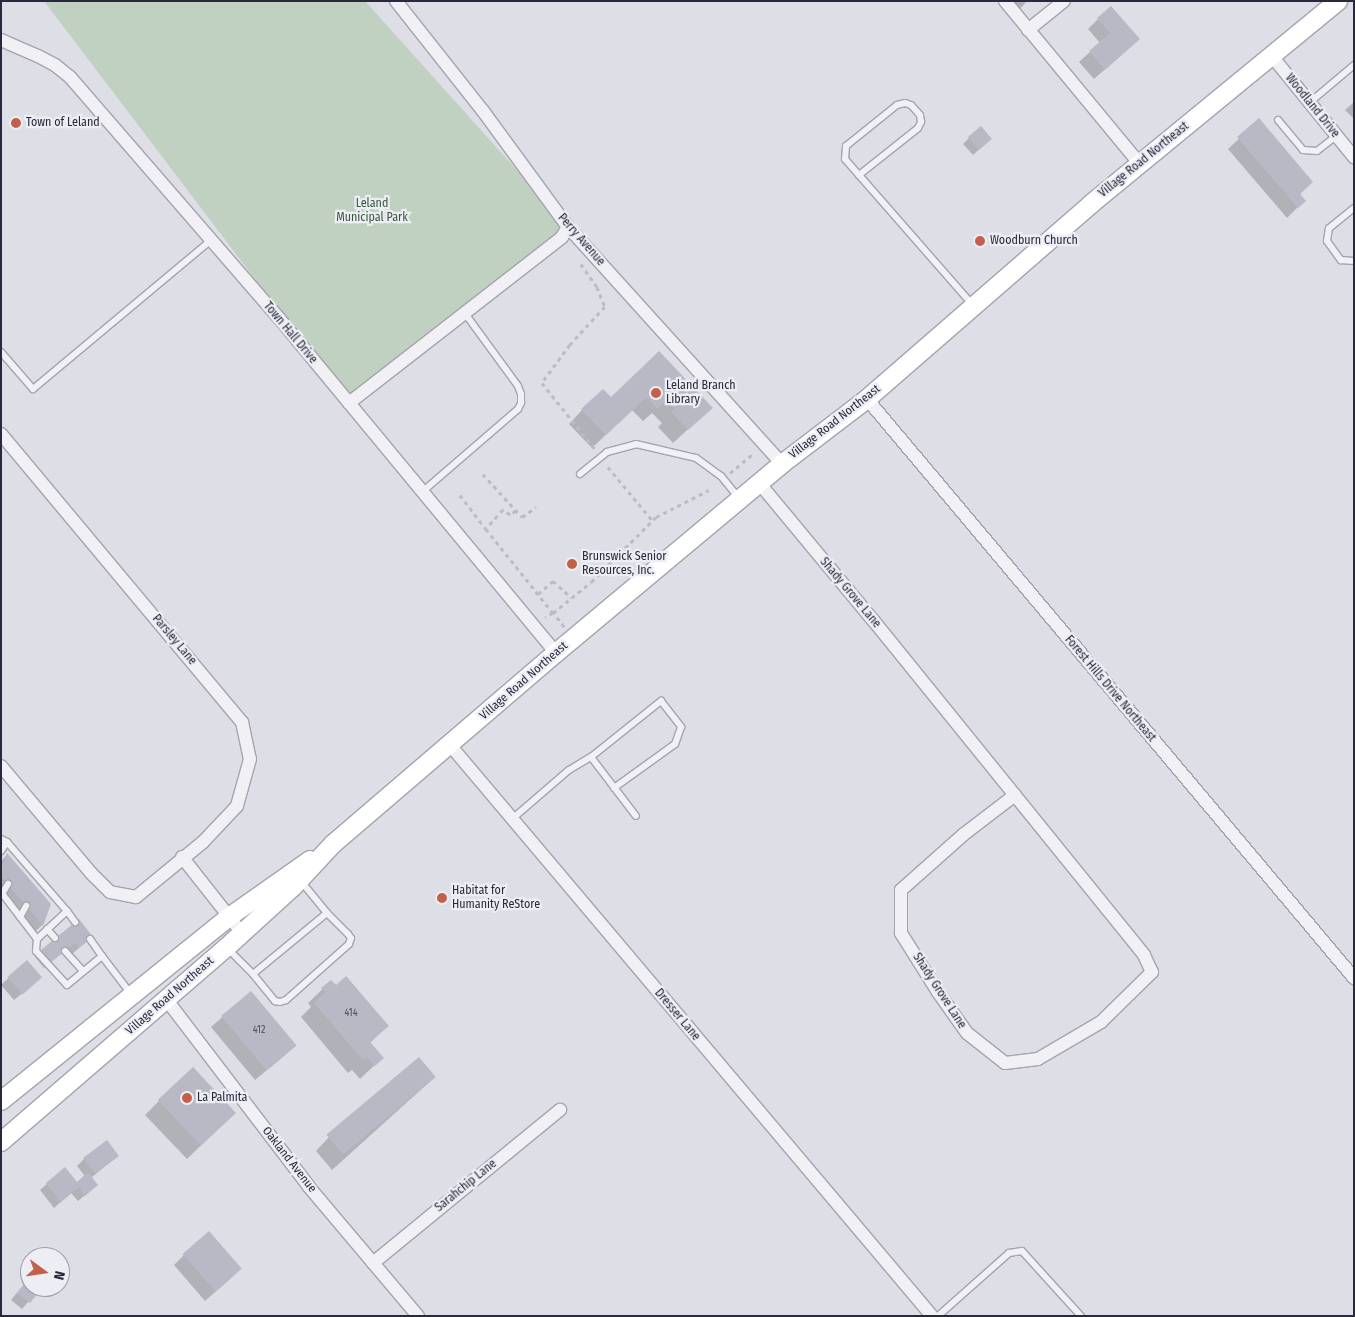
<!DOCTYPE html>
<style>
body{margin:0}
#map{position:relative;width:1355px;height:1317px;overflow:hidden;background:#dedee6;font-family:"Fira Sans Condensed",sans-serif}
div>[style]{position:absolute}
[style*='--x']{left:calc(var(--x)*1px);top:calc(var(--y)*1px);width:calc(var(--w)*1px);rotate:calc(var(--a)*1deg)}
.green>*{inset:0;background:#c0d0c1}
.shadow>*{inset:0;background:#0003}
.building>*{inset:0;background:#b9b9c6;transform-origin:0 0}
.path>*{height:2.5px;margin-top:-1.25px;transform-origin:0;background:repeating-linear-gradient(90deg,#bcbcc5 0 4px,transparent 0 8px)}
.roads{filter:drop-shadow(1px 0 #a4a4b0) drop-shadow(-1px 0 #a4a4b0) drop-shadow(0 1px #a4a4b0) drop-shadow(0 -1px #a4a4b0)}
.service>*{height:6px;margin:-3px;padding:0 3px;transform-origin:3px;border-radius:3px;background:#f0f0f5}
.minor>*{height:12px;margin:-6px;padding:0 6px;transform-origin:6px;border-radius:6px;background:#f0f0f5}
.secondary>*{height:18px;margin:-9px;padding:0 9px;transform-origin:9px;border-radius:9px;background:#fff}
.dots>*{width:14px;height:14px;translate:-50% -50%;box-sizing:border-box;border:2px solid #edeef4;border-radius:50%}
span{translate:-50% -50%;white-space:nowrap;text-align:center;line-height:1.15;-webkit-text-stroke:4.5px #edeef4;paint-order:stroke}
.number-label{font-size:10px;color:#4c4d5e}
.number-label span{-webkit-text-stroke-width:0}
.street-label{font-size:12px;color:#28293c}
.poi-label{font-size:12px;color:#28293c}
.left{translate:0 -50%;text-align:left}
.park-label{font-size:12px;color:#37563b}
.frame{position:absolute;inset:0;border:2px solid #28293c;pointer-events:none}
.north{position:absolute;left:20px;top:1247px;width:50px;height:50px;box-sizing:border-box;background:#edeef4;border:1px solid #9e9faa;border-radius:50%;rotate:104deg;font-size:14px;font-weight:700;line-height:20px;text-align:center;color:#28293c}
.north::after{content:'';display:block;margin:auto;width:18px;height:22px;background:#c3604b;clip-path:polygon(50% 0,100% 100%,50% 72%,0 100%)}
</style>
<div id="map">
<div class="green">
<i style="clip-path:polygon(44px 1px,365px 1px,568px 227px,349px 403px)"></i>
</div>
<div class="shadow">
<i style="clip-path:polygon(1008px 1px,1027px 1px,1018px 11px)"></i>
<i style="clip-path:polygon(1098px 19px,1128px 49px,1094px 79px,1079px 62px,1100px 43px,1088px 29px)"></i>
<i style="clip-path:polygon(1354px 102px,1354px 119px,1345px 110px)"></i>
<i style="clip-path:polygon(1259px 120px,1304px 201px,1287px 218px,1228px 149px)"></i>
<i style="clip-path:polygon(969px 138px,984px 145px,973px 155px,963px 144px)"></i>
<i style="clip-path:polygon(659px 353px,711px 408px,673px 443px,658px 427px,662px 423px,652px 413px,643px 421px,632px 410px,592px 448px,569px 424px,582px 410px,611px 398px)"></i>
<i style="clip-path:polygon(7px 855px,49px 904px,42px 925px,32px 935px,1px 899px,1px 861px)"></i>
<i style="clip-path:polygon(79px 921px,85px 943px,72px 954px,68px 948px,44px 968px,35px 957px)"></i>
<i style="clip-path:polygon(27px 961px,34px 984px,14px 1000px,1px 985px)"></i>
<i style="clip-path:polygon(331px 981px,387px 1026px,370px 1043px,382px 1058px,360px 1079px,352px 1070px,348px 1073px,301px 1017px,311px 1007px,308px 1003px)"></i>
<i style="clip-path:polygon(251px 992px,285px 1055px,255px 1080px,211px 1027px)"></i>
<i style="clip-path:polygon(435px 1077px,332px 1170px,316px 1151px,329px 1137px)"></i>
<i style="clip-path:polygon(159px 1101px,220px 1127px,187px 1159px,145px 1115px)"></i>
<i style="clip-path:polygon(117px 1156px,91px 1178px,90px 1191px,78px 1201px,71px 1193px,54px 1208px,40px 1190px,64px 1169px,77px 1183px,85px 1176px,77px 1166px,84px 1159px)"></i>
<i style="clip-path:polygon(184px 1255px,230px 1279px,205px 1301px,174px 1265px)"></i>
<i style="clip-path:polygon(30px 1277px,30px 1287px,41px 1287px,22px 1309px,11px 1300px)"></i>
</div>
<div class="building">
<i style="clip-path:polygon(1111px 6px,1140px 39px,1105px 70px,1089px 51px,1110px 33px,1097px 18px)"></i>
<i style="clip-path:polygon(1259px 118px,1313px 182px,1300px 194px,1306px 201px,1298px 208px,1237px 137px)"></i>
<i style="left:981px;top:126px;width:17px;height:17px;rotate:50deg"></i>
<i style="clip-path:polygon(659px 351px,713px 408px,688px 430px,671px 412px,675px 409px,666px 400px,657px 409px,647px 397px,606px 435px,581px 409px,603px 389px,611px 397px)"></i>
<i style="clip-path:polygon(7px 853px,51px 904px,43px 926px,1px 876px,1px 868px)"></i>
<i style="clip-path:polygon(79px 919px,93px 937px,79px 948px,75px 943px,51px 962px,41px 950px)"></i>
<i style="left:27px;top:960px;width:23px;height:26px;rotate:49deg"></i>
<i style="clip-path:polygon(346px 976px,389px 1026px,370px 1042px,384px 1058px,375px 1066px,367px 1057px,363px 1060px,314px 1003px,325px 993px,321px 988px,331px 980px,336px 985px)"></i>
<i style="left:251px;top:991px;width:71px;height:39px;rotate:50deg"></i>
<i style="left:419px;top:1057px;width:26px;height:121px;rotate:50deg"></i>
<i style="left:193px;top:1067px;width:63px;height:48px;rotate:47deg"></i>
<i style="left:107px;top:1140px;width:20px;height:30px;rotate:53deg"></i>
<i style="clip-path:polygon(65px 1167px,77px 1182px,88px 1172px,98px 1185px,85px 1196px,79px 1187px,61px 1202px,46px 1183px)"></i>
<i style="left:209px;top:1231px;width:50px;height:35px;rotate:49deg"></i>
<i style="clip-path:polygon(30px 1277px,30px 1287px,43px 1287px,30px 1303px,17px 1293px)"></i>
</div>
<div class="path">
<i style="--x:581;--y:264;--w:28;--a:55"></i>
<i style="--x:597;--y:287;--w:22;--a:68"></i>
<i style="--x:605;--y:307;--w:52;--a:132.6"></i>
<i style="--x:570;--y:345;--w:47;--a:126.4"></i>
<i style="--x:542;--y:383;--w:85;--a:51.2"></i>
<i style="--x:608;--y:467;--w:70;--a:50.2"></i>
<i style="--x:730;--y:473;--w:31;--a:-40"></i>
<i style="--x:483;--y:474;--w:58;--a:47.8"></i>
<i style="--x:522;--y:517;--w:17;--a:-36"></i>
<i style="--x:460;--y:495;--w:43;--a:52.6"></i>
<i style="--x:516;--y:511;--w:7;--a:146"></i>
<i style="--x:510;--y:515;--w:9;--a:-144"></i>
<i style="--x:503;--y:510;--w:25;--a:132"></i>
<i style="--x:486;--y:529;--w:107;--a:51.4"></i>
<i style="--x:553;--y:613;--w:9;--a:148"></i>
<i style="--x:538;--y:594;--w:20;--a:-41"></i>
<i style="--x:553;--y:581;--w:25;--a:42"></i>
<i style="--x:564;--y:627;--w:18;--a:-128"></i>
<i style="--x:553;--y:613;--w:49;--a:-39.2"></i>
<i style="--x:591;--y:582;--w:92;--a:-45"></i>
<i style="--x:656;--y:517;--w:59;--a:-27"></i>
</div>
<div class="roads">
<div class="service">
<i style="--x:1309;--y:103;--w:59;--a:-40.2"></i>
<i style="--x:1278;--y:120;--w:39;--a:50"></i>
<i style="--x:1303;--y:150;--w:14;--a:4"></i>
<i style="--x:1317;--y:151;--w:24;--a:-38"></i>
<i style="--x:859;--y:175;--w:75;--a:-38.5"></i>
<i style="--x:918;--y:128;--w:7;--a:-63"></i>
<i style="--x:921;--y:122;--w:7;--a:-98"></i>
<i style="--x:920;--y:115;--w:13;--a:-132"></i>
<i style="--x:911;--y:105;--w:6;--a:-162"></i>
<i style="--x:905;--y:103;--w:8;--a:166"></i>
<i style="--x:897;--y:105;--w:65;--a:141.2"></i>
<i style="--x:846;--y:146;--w:13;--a:94"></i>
<i style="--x:845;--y:159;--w:21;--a:49"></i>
<i style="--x:859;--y:175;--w:173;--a:48.8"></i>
<i style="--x:1354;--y:208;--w:32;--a:141"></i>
<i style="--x:1329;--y:228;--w:13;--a:99"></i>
<i style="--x:1327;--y:241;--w:24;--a:54"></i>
<i style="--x:1341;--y:260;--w:13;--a:4"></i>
<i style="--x:1;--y:352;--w:49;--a:49.1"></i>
<i style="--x:33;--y:389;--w:232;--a:-39.9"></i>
<i style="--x:580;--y:474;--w:35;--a:-39"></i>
<i style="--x:607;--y:452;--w:30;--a:-15"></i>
<i style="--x:636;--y:444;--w:62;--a:13.1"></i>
<i style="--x:696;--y:458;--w:31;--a:36"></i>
<i style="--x:721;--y:476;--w:27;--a:51"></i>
<i style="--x:422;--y:492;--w:127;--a:-40.8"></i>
<i style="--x:518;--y:409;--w:7;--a:-63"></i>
<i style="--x:521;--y:403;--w:9;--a:-90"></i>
<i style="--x:521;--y:394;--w:9;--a:-111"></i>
<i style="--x:518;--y:386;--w:92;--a:-126.1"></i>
<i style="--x:591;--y:757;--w:90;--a:-38.7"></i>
<i style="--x:661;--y:701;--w:33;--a:52"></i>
<i style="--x:681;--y:727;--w:18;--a:109"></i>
<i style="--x:675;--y:744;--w:75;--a:144.2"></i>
<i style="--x:512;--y:819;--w:75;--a:-40.7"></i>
<i style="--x:569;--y:770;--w:26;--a:-31"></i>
<i style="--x:591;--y:757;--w:74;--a:52.7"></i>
<i style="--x:1;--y:839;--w:7;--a:27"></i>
<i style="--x:7;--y:842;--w:91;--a:49"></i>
<i style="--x:67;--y:911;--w:41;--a:137"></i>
<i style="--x:37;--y:939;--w:12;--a:95"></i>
<i style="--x:36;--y:951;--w:46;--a:47.6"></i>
<i style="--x:67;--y:985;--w:45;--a:-39.6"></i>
<i style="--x:102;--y:956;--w:48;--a:52.7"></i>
<i style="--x:1;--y:851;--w:11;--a:-56"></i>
<i style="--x:1;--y:892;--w:59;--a:52.5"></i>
<i style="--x:2;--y:894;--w:12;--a:-59"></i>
<i style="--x:67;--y:911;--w:14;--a:54"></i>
<i style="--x:20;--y:917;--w:13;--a:-61"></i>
<i style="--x:47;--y:929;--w:12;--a:48"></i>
<i style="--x:90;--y:939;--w:21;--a:55"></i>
<i style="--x:227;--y:948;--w:37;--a:45"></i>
<i style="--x:253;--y:974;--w:96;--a:-39.5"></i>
<i style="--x:327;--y:913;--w:43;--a:-129.3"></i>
<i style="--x:65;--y:951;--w:27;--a:48"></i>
<i style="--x:253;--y:974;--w:35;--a:51"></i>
<i style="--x:275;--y:1001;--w:5;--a:11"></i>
<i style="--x:280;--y:1002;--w:6;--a:-18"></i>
<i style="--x:286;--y:1000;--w:84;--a:-41.6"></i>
<i style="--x:349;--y:944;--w:6;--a:-72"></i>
<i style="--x:351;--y:938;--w:5;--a:-127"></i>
<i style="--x:348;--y:934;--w:30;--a:-135"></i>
<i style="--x:938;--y:1316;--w:95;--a:-41.6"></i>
<i style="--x:1009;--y:1253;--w:13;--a:-9"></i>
<i style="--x:1022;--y:1251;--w:88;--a:47.8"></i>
</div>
<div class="minor">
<i style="--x:396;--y:1;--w:140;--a:51.7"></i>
<i style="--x:483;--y:111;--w:144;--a:53.8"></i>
<i style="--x:568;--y:227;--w:319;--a:47.9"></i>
<i style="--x:1005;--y:1;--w:212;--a:50.4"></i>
<i style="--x:1028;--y:30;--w:46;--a:-38.9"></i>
<i style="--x:1;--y:40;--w:40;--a:23.4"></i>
<i style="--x:38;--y:56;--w:19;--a:28"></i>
<i style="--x:55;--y:65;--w:19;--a:39"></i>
<i style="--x:70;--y:77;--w:318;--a:49.1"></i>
<i style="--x:278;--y:317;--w:436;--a:50.4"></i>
<i style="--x:1271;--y:55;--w:132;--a:50.9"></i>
<i style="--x:867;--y:399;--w:757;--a:49.93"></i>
<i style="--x:349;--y:403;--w:270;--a:-37.9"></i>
<i style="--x:562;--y:237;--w:12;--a:-59"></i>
<i style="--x:1;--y:434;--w:376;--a:50.1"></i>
<i style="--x:242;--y:722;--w:38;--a:78"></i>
<i style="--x:250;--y:759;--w:49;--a:105.5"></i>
<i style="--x:237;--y:806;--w:50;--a:133.4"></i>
<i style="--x:203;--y:842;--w:87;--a:140.6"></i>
<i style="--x:136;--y:897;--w:26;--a:-169"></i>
<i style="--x:110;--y:892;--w:27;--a:-135"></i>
<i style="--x:91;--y:873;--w:140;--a:-130.1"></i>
<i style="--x:760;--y:484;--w:177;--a:50.3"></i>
<i style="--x:873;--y:620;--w:431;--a:51"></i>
<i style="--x:1144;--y:955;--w:19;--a:65"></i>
<i style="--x:1152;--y:972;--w:71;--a:135.6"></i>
<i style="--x:1101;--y:1022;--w:73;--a:149.6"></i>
<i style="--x:1038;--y:1059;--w:33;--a:173"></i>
<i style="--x:1005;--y:1063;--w:48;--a:-141.7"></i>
<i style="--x:967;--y:1033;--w:50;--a:-125.3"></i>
<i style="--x:938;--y:992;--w:70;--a:-122.1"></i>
<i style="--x:901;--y:933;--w:43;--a:-90"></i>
<i style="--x:901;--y:890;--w:84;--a:-41.6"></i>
<i style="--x:964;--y:834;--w:64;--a:-37.4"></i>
<i style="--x:450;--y:745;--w:747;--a:49.83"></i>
<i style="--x:182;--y:857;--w:97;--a:51.7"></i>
<i style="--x:166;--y:999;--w:236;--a:52.7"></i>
<i style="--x:309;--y:1187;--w:169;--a:49.8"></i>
<i style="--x:373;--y:1263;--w:242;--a:-39.3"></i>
</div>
<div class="secondary">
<i style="--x:1;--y:1101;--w:293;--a:-38.9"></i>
<i style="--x:229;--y:917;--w:99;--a:-35.1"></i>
<i style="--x:1;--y:1142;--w:298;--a:-40.8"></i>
<i style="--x:227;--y:947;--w:89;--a:-42.3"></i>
<i style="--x:293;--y:887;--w:59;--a:-47.1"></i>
<i style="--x:333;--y:844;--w:294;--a:-40.6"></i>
<i style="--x:556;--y:653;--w:295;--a:-39.9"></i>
<i style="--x:782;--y:464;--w:107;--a:-37.4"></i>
<i style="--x:867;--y:399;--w:297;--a:-41"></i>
<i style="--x:1091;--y:204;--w:320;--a:-39.4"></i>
</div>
</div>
<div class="dots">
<i style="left:16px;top:123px;background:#c3604b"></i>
<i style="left:980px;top:241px;background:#c3604b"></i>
<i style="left:656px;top:393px;background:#c3604b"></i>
<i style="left:572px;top:564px;background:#c3604b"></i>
<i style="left:442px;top:898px;background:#c3604b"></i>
<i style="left:187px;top:1098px;background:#c3604b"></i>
</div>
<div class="number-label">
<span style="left:351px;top:1014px">414</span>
<span style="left:259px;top:1031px">412</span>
</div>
<div class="street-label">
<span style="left:1312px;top:106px;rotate:51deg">Woodland Drive</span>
<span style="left:1144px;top:160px;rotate:-39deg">Village Road Northeast</span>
<span style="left:581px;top:240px;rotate:49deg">Perry Avenue</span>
<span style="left:290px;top:333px;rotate:50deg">Town Hall Drive</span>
<span style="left:835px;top:422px;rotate:-38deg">Village Road Northeast</span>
<span style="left:850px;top:593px;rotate:50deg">Shady Grove Lane</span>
<span style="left:174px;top:640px;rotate:50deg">Parsley Lane</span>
<span style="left:524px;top:681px;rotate:-41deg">Village Road Northeast</span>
<span style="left:1110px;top:689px;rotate:50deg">Forest Hills Drive Northeast</span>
<span style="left:939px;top:991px;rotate:57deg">Shady Grove Lane</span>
<span style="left:170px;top:996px;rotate:-41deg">Village Road Northeast</span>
<span style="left:677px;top:1015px;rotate:50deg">Dresser Lane</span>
<span style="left:289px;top:1160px;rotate:52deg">Oakland Avenue</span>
<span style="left:466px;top:1186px;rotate:-39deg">Sarahchip Lane</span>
</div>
<div class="poi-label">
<span class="left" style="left:26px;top:123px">Town of Leland</span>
<span class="left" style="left:990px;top:241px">Woodburn Church</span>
<span class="left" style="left:666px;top:393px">Leland Branch<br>Library</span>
<span class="left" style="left:582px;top:564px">Brunswick Senior<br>Resources, Inc.</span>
<span class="left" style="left:452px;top:898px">Habitat for<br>Humanity ReStore</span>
<span class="left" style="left:197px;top:1098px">La Palmita</span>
</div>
<div class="park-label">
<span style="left:372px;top:211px">Leland<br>Municipal Park</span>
</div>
<div class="frame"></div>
<div class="north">N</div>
</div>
